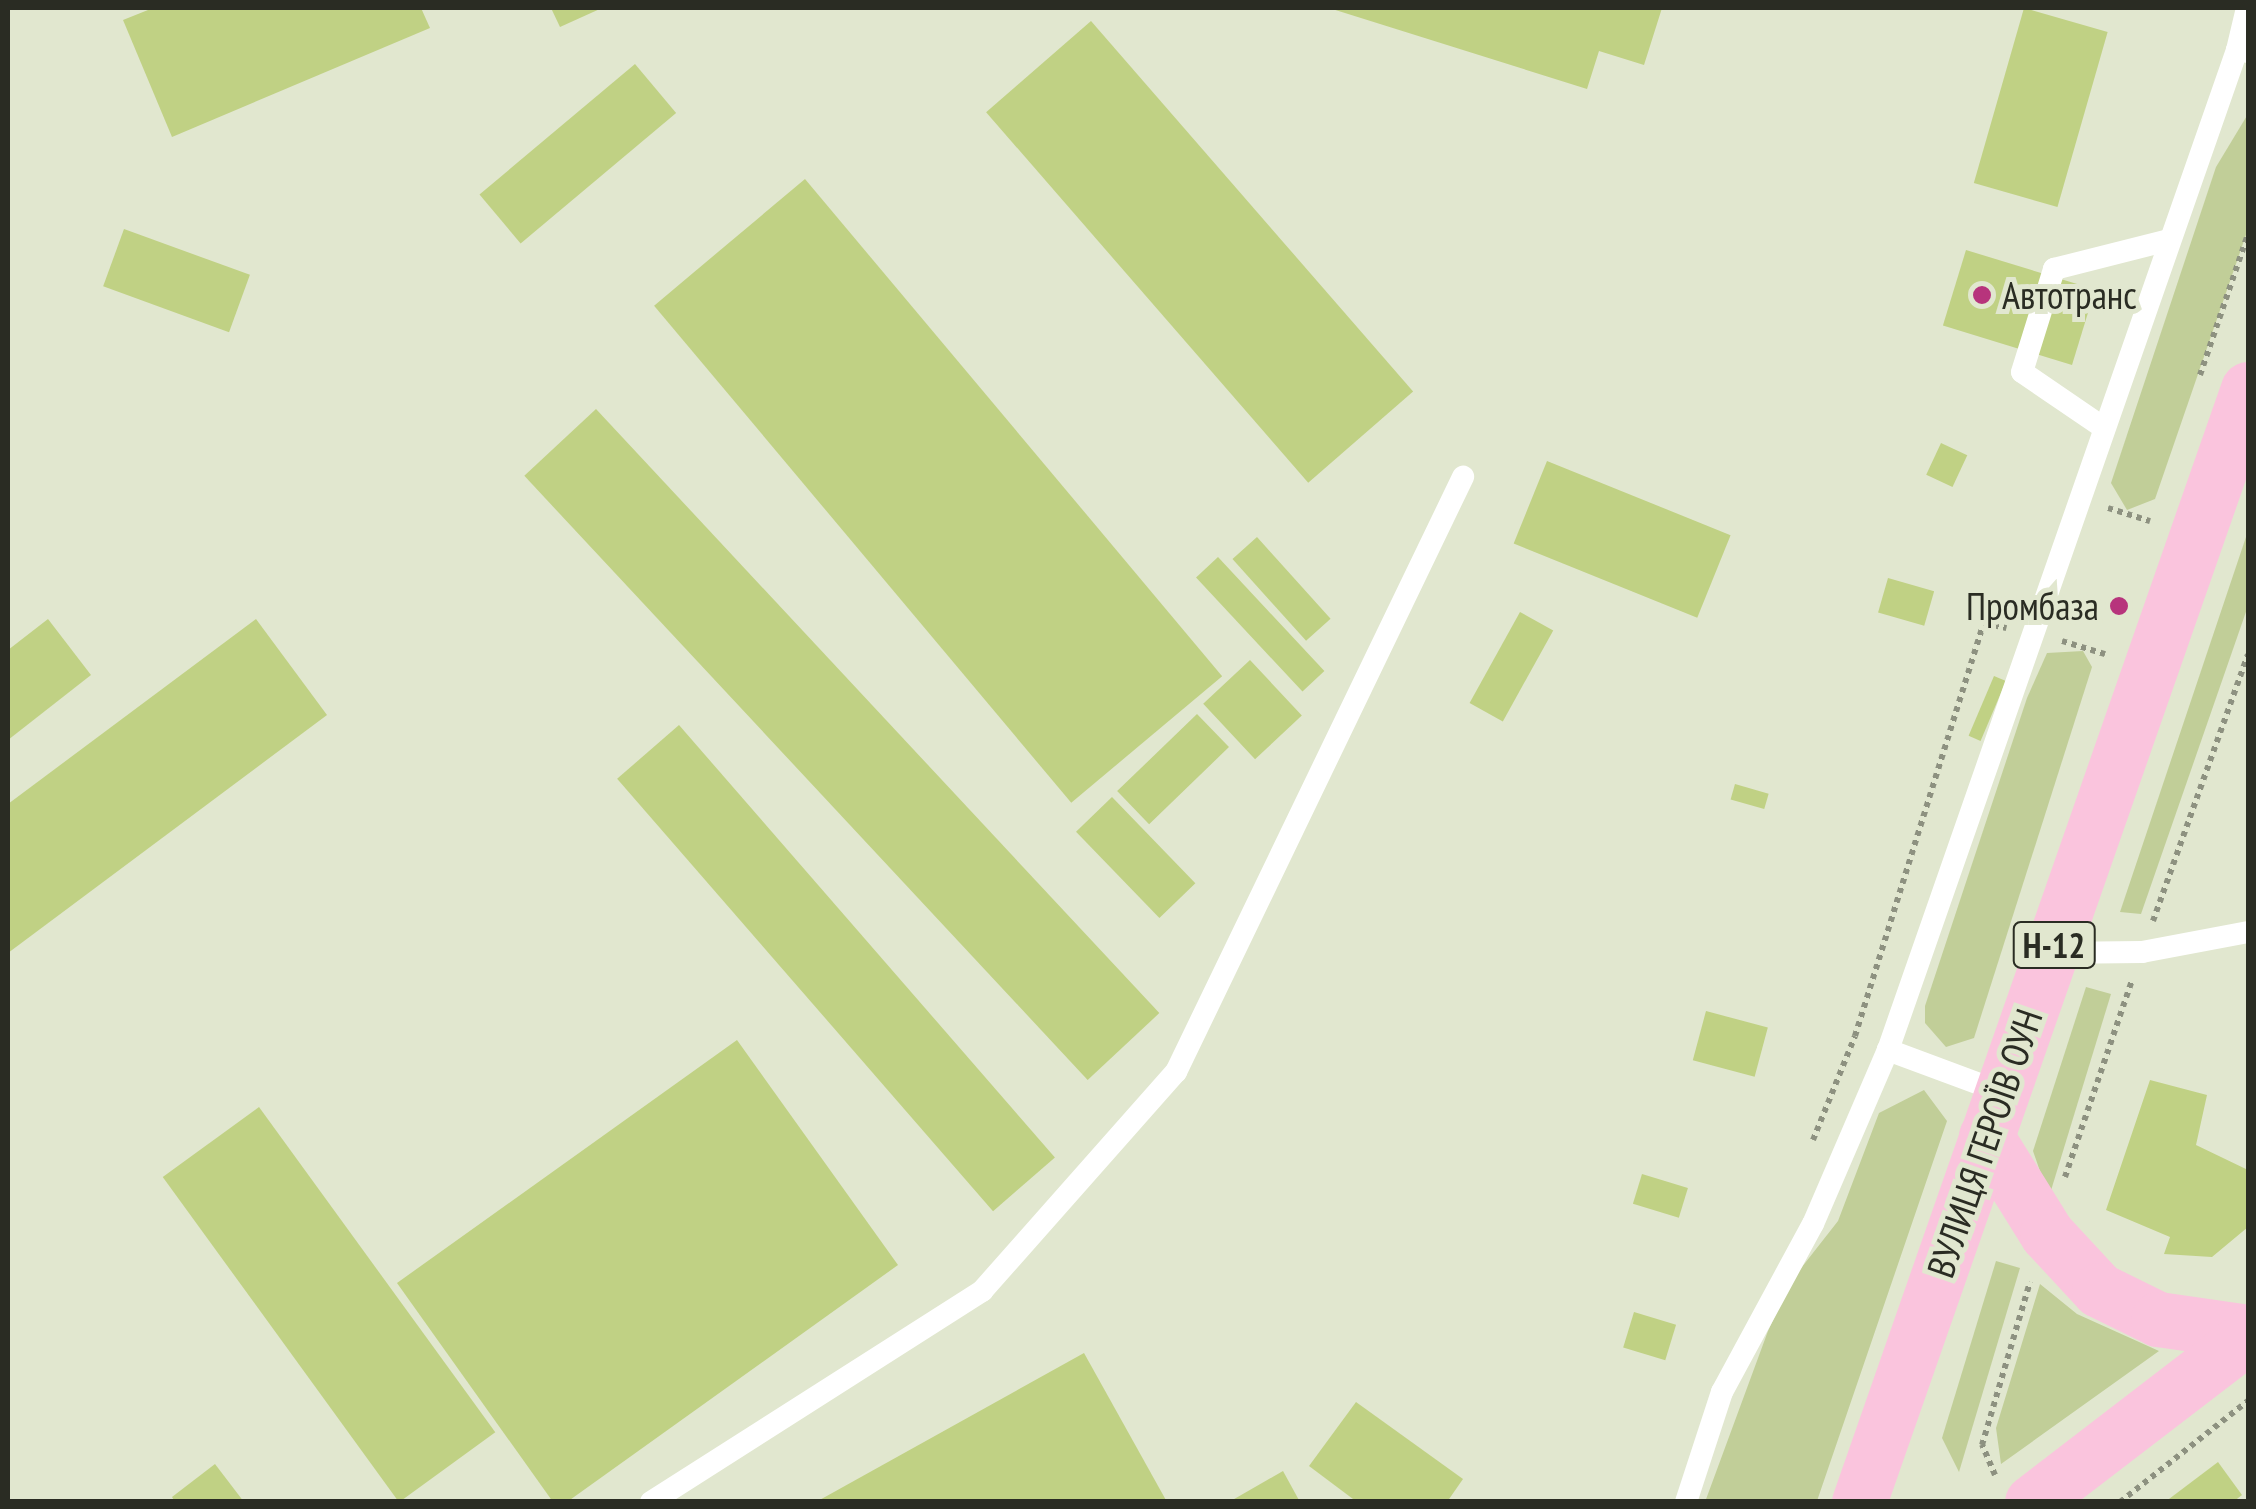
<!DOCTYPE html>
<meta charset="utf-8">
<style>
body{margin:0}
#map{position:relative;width:2256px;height:1509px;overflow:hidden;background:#e1e7cf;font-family:"PT Sans Narrow",sans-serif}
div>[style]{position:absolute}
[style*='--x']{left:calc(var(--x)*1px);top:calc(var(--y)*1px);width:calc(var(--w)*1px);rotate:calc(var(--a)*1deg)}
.green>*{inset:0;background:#c1ce98}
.building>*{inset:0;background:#c0d184;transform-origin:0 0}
.path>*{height:6px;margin-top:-3px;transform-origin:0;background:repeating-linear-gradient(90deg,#8d9180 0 5px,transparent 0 10px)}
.lane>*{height:22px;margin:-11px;padding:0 11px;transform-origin:11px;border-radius:11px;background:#fff}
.primary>*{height:55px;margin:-27.5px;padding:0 27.5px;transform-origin:27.5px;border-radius:27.5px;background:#fac4dd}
.dots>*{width:28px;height:28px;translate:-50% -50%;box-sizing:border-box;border:5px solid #e1e7cf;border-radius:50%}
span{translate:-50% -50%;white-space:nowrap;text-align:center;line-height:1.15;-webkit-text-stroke:10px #e1e7cf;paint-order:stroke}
.shield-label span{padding:2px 8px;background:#e1e7cf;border:2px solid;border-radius:8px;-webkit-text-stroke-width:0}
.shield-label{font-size:35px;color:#2a2c23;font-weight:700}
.poi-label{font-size:38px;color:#2a2c23}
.left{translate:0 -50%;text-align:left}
.right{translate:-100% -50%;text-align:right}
.street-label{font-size:38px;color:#2a2c23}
.frame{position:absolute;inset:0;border:10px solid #2a2c23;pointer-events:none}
</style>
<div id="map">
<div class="green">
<i style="clip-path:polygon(2248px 114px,2248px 229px,2155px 499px,2127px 510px,2111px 483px,2216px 167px)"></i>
<i style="clip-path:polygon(2248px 531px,2248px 606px,2141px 914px,2120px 912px)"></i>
<i style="clip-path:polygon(2083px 651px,2092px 667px,1974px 1038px,1946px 1047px,1925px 1023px,1925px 1006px,2027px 698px,2047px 653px)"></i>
<i style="clip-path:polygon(2086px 987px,2111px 994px,2049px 1197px,2033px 1151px)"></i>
<i style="clip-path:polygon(1924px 1090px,1947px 1121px,1817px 1501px,1705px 1502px,1768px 1331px,1791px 1281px,1838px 1221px,1879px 1113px)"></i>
<i style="clip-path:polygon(1996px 1261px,2020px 1268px,1959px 1472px,1942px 1438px)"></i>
<i style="clip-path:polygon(2040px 1284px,2077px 1314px,2159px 1351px,2001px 1464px,1996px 1428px)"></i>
</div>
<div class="building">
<i style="clip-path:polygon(153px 8px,421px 8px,430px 28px,172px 137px,123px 20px)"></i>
<i style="clip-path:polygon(551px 8px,602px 8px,560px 27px)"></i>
<i style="clip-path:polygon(1329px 8px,1662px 8px,1644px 65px,1599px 51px,1587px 89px)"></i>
<i style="left:2024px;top:8px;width:87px;height:182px;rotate:16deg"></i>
<i style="left:1091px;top:21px;width:491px;height:139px;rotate:49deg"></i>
<i style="left:635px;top:64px;width:64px;height:203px;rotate:50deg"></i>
<i style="left:805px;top:179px;width:649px;height:197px;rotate:50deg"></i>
<i style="left:124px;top:229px;width:134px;height:61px;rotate:20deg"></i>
<i style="left:1966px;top:250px;width:135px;height:79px;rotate:17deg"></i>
<i style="left:596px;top:409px;width:826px;height:98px;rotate:47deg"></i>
<i style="left:1941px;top:443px;width:29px;height:35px;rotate:25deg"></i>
<i style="left:1547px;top:461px;width:198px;height:89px;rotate:22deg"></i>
<i style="left:1257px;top:537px;width:110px;height:33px;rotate:48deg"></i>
<i style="left:1218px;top:557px;width:156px;height:30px;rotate:47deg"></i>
<i style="left:1888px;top:578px;width:48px;height:36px;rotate:16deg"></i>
<i style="left:1520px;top:612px;width:38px;height:104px;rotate:29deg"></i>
<i style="clip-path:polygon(48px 619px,91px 675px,8px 740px,8px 650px)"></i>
<i style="clip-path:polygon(256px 619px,327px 715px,8px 953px,8px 804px)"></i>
<i style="left:1250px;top:660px;width:76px;height:64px;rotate:47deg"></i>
<i style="left:1994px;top:676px;width:13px;height:65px;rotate:23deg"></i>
<i style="left:1197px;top:714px;width:46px;height:111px;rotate:46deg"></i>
<i style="left:679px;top:725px;width:573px;height:82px;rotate:49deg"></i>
<i style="left:1735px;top:784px;width:35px;height:16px;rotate:16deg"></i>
<i style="left:1112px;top:797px;width:120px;height:50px;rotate:46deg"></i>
<i style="left:1706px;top:1011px;width:64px;height:51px;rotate:15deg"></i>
<i style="clip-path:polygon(737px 1040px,898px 1265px,567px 1502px,553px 1502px,397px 1283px)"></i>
<i style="clip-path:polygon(2150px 1080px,2207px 1095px,2196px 1145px,2248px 1170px,2248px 1227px,2212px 1257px,2164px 1254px,2170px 1237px,2106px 1210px)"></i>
<i style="left:259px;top:1107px;width:402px;height:119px;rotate:54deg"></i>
<i style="left:1642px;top:1174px;width:48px;height:31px;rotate:17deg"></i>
<i style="left:1634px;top:1312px;width:44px;height:37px;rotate:17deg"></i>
<i style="clip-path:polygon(1084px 1353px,1167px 1502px,816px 1502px)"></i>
<i style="clip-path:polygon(1356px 1402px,1463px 1479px,1447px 1502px,1357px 1502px,1309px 1466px)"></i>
<i style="clip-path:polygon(2218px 1462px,2242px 1495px,2233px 1502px,2165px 1502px)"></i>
<i style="clip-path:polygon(215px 1464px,244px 1502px,175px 1502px,172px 1497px)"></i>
<i style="clip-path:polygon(1283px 1471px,1300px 1502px,1229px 1502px)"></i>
</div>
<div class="path">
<i style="--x:2200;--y:375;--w:149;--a:-71.2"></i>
<i style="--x:2108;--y:508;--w:44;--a:17.2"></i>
<i style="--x:2062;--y:641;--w:45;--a:16.8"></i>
<i style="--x:2153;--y:921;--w:283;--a:-70.4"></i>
<i style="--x:1813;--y:1140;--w:112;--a:-68"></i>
<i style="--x:1855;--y:1036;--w:433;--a:-72.7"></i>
<i style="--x:1984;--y:623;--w:23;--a:13"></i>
<i style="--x:2065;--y:1177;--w:208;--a:-71.2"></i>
<i style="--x:1995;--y:1475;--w:33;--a:-113"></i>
<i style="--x:1982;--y:1445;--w:170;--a:-73.6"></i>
<i style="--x:2120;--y:1502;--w:163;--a:-38.3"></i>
</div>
<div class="lane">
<i style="--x:2237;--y:50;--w:43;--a:-76.6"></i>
<i style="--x:2104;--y:428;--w:99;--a:-145.7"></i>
<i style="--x:2022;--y:372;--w:108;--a:-72.7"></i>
<i style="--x:2054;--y:269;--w:119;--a:-14.2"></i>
<i style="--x:2051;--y:953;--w:91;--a:-0.6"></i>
<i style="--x:2142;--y:952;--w:108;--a:-10.7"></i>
<i style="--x:2001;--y:1092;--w:121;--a:-159.6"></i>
<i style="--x:1888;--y:1050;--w:1059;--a:-70.76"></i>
<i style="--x:2237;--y:50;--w:11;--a:10"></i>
<i style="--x:651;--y:1502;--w:393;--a:-32.5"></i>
<i style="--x:982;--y:1291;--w:293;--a:-48.5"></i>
<i style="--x:1176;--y:1072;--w:661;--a:-64.25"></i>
<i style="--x:1686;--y:1502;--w:116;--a:-71.9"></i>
<i style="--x:1722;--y:1392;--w:191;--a:-61.6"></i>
<i style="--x:1813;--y:1224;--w:189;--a:-66.7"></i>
</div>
<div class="primary">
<i style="--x:1986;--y:1136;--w:115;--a:58.1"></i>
<i style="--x:2047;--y:1234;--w:76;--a:47.1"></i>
<i style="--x:2099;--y:1290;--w:66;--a:26.2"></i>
<i style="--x:2158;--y:1319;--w:91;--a:8.2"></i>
<i style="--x:1859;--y:1502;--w:1179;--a:-70.74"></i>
<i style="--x:2032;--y:1502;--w:272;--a:-37.5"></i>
</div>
<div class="dots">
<i style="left:1982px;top:295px;background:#b7347c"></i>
<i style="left:2119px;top:606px;background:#b7347c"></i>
</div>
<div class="shield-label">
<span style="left:2054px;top:945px">Н-12</span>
</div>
<div class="poi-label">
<span class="left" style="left:2002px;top:295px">Автотранс</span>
<span class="right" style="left:2099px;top:606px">Промбаза</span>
</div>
<div class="street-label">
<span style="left:1984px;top:1143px;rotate:-71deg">ВУЛИЦЯ ГЕРОЇВ ОУН</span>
</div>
<div class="frame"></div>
</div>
